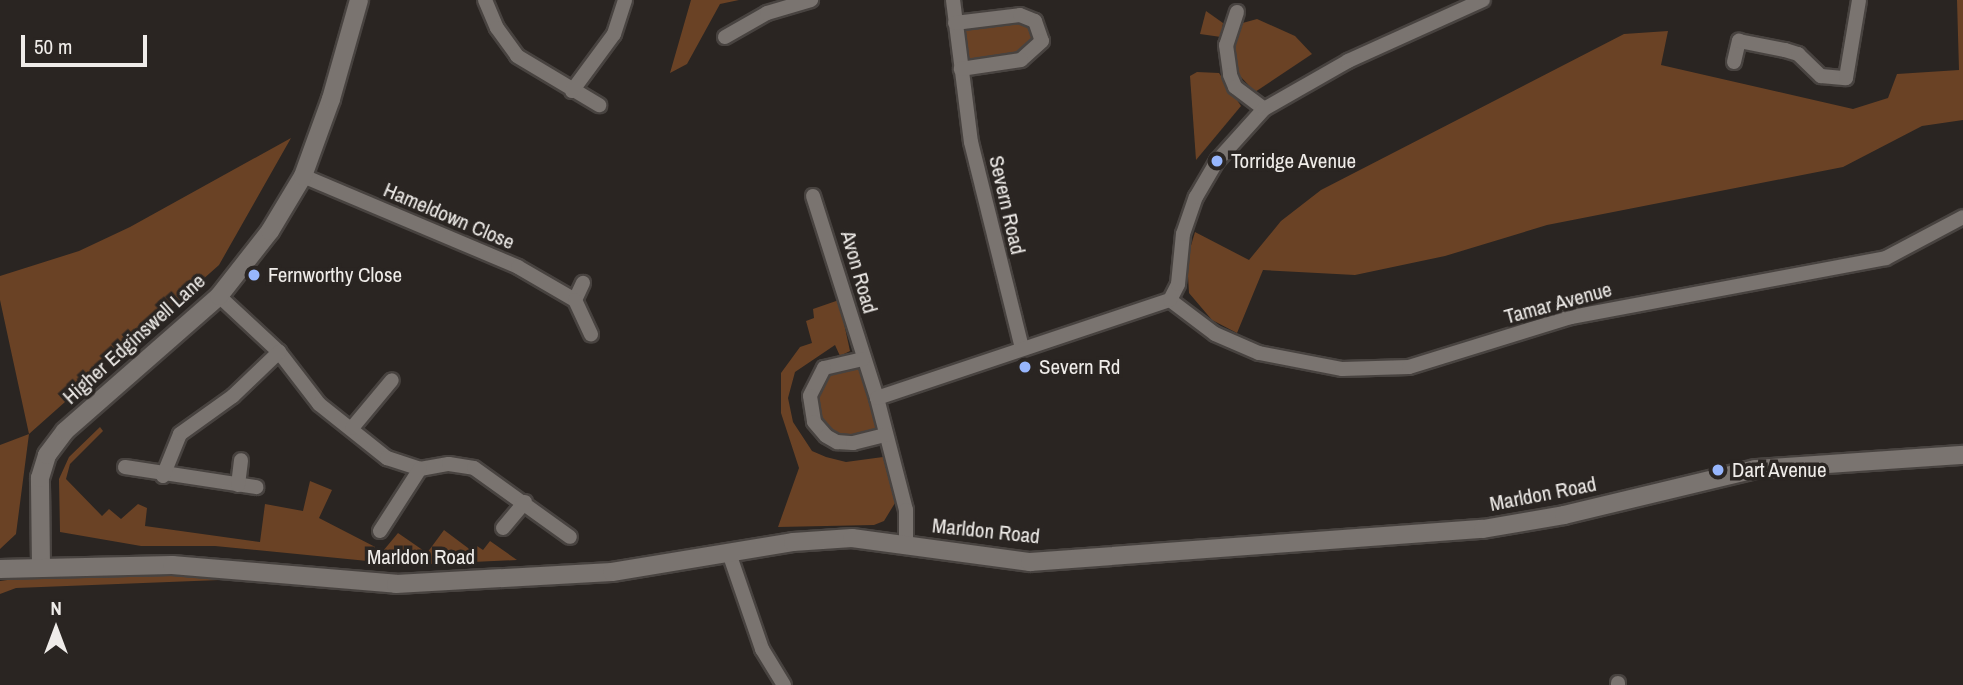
<!DOCTYPE html>
<style>
body{margin:0}
#map{position:relative;width:1963px;height:685px;overflow:hidden;background:#2a2522;font-family:"Archivo Narrow",sans-serif}
div>[style]{position:absolute}
[style*='--x']{left:calc(var(--x)*1px);top:calc(var(--y)*1px);width:calc(var(--w)*1px);rotate:calc(var(--a)*1deg)}
.green>*{inset:0;background:#6a4225}
.roads{filter:drop-shadow(2px 0 #484340) drop-shadow(-2px 0 #484340) drop-shadow(0 2px #484340) drop-shadow(0 -2px #484340)}
.minor>*{height:14px;margin:-7px;padding:0 7px;transform-origin:7px;border-radius:7px;background:#7a7470}
.tertiary>*{height:18px;margin:-9px;padding:0 9px;transform-origin:9px;border-radius:9px;background:#7a7470}
.dots>*{width:19px;height:19px;translate:-50% -50%;box-sizing:border-box;border:4px solid #2a2522;border-radius:50%}
span{translate:-50% -50%;white-space:nowrap;text-align:center;line-height:1.15;-webkit-text-stroke:7px #2a2522;paint-order:stroke}
.poi-label{font-size:21px;color:#efece9}
.left{translate:0 -50%;text-align:left}
.street-label{font-size:21px;color:#efece9}
.north{position:absolute;left:21px;top:594px;width:70px;height:70px;-webkit-text-stroke:5px #2a2522;paint-order:stroke;rotate:0deg;font-size:19px;font-weight:700;line-height:28px;text-align:center;color:#efece9}
.north::after{content:'';display:block;margin:auto;width:24px;height:32px;background:#efece9;clip-path:polygon(50% 0,100% 100%,50% 72%,0 100%)}
.scale{position:absolute;left:21px;top:35px;width:126px;height:32px;box-sizing:border-box;border:4px solid #efece9;border-top:0;padding-left:9px;font-size:21px;line-height:24px;white-space:nowrap;color:#efece9;-webkit-text-stroke:5px #2a2522;paint-order:stroke}
</style>
<div id="map">
<div class="green">
<i style="clip-path:polygon(691px 0,739px 0,720px 4px,687px 64px,670px 73px)"></i>
<i style="clip-path:polygon(1957px 0,1963px 0,1963px 120px,1922px 126px,1843px 167px,1547px 225px,1445px 256px,1355px 275px,1263px 270px,1237px 333px,1212px 320px,1189px 293px,1187px 259px,1195px 232px,1249px 260px,1281px 221px,1321px 190px,1624px 34px,1668px 31px,1661px 65px,1853px 109px,1888px 98px,1897px 74px,1959px 70px)"></i>
<i style="clip-path:polygon(1206px 11px,1223px 23px,1221px 37px,1200px 34px)"></i>
<i style="clip-path:polygon(1257px 19px,1295px 36px,1312px 54px,1255px 92px,1239px 75px,1233px 39px,1239px 24px)"></i>
<i style="clip-path:polygon(1035px 21px,1033px 53px,961px 69px,955px 23px)"></i>
<i style="clip-path:polygon(1197px 72px,1219px 73px,1241px 106px,1196px 160px,1190px 76px)"></i>
<i style="clip-path:polygon(291px 138px,219px 265px,29px 434px,16px 534px,0 549px,0 445px,29px 434px,0 300px,0 276px,79px 251px,130px 227px)"></i>
<i style="clip-path:polygon(839px 300px,850px 351px,840px 356px,835px 345px,795px 372px,788px 398px,793px 422px,812px 451px,826px 457px,846px 462px,883px 457px,895px 503px,884px 521px,874px 525px,778px 527px,799px 468px,781px 413px,781px 373px,800px 347px,812px 343px,806px 321px,814px 318px,813px 309px)"></i>
<i style="clip-path:polygon(863px 359px,886px 435px,853px 443px,814px 422px,814px 382px,824px 368px)"></i>
<i style="clip-path:polygon(100px 427px,103px 431px,70px 464px,66px 479px,102px 516px,109px 509px,121px 519px,138px 504px,147px 508px,145px 526px,260px 542px,265px 504px,303px 511px,310px 481px,332px 490px,319px 518px,383px 551px,398px 533px,427px 553px,444px 530px,472px 551px,477px 546px,483px 550px,490px 541px,517px 560px,408px 565px,215px 546px,141px 546px,60px 532px,59px 479px,69px 457px)"></i>
<i style="clip-path:polygon(178px 571px,220px 580px,16px 588px,0 594px,0 581px,22px 578px)"></i>
</div>
<div class="roads">
<div class="minor">
<i style="--x:485;--y:0;--w:30;--a:67"></i>
<i style="--x:497;--y:28;--w:34;--a:54"></i>
<i style="--x:517;--y:56;--w:96;--a:30.9"></i>
<i style="--x:953;--y:0;--w:143;--a:82.8"></i>
<i style="--x:971;--y:142;--w:212;--a:76.1"></i>
<i style="--x:1237;--y:12;--w:35;--a:108"></i>
<i style="--x:1226;--y:45;--w:30;--a:82"></i>
<i style="--x:1230;--y:75;--w:13;--a:67"></i>
<i style="--x:1235;--y:87;--w:36;--a:37"></i>
<i style="--x:955;--y:23;--w:65;--a:-7"></i>
<i style="--x:1020;--y:15;--w:16;--a:22"></i>
<i style="--x:1035;--y:21;--w:21;--a:71"></i>
<i style="--x:1042;--y:41;--w:28;--a:138"></i>
<i style="--x:1021;--y:60;--w:61;--a:171.5"></i>
<i style="--x:725;--y:37;--w:48;--a:-29.7"></i>
<i style="--x:767;--y:13;--w:46;--a:-16.5"></i>
<i style="--x:1734;--y:62;--w:22;--a:-77"></i>
<i style="--x:1739;--y:41;--w:47;--a:11.1"></i>
<i style="--x:1785;--y:50;--w:14;--a:17"></i>
<i style="--x:1798;--y:54;--w:32;--a:44"></i>
<i style="--x:1821;--y:76;--w:25;--a:5"></i>
<i style="--x:1846;--y:78;--w:79;--a:-80.5"></i>
<i style="--x:572;--y:91;--w:71;--a:-53.6"></i>
<i style="--x:614;--y:34;--w:36;--a:-72"></i>
<i style="--x:303;--y:176;--w:233;--a:22.9"></i>
<i style="--x:518;--y:267;--w:66;--a:30.1"></i>
<i style="--x:575;--y:300;--w:19;--a:-65"></i>
<i style="--x:813;--y:196;--w:212;--a:72.4"></i>
<i style="--x:877;--y:398;--w:116;--a:75.5"></i>
<i style="--x:906;--y:510;--w:34;--a:90"></i>
<i style="--x:219;--y:296;--w:82;--a:43"></i>
<i style="--x:279;--y:352;--w:66;--a:52.4"></i>
<i style="--x:319;--y:404;--w:87;--a:38.5"></i>
<i style="--x:387;--y:458;--w:35;--a:18"></i>
<i style="--x:420;--y:469;--w:29;--a:-10"></i>
<i style="--x:449;--y:464;--w:25;--a:9"></i>
<i style="--x:474;--y:468;--w:118;--a:35.7"></i>
<i style="--x:575;--y:300;--w:38;--a:65"></i>
<i style="--x:1170;--y:300;--w:56;--a:37.1"></i>
<i style="--x:1215;--y:334;--w:48;--a:23.4"></i>
<i style="--x:1259;--y:353;--w:85;--a:10.9"></i>
<i style="--x:1342;--y:369;--w:67;--a:-1.7"></i>
<i style="--x:1409;--y:367;--w:170;--a:-17.2"></i>
<i style="--x:1571;--y:317;--w:320;--a:-10.6"></i>
<i style="--x:1886;--y:258;--w:87;--a:-28"></i>
<i style="--x:863;--y:359;--w:40;--a:167"></i>
<i style="--x:824;--y:368;--w:31;--a:117"></i>
<i style="--x:810;--y:396;--w:26;--a:81"></i>
<i style="--x:814;--y:422;--w:18;--a:49"></i>
<i style="--x:826;--y:436;--w:13;--a:29"></i>
<i style="--x:837;--y:442;--w:16;--a:4"></i>
<i style="--x:853;--y:443;--w:34;--a:-14"></i>
<i style="--x:877;--y:398;--w:309;--a:-18.5"></i>
<i style="--x:1170;--y:300;--w:18;--a:-63"></i>
<i style="--x:1178;--y:284;--w:50;--a:-84.3"></i>
<i style="--x:1183;--y:234;--w:39;--a:-71"></i>
<i style="--x:1196;--y:197;--w:42;--a:-59.7"></i>
<i style="--x:1217;--y:161;--w:70;--a:-47.9"></i>
<i style="--x:1264;--y:109;--w:97;--a:-29.7"></i>
<i style="--x:1348;--y:61;--w:148;--a:-24.3"></i>
<i style="--x:352;--y:428;--w:62;--a:-50.2"></i>
<i style="--x:125;--y:467;--w:133;--a:8.7"></i>
<i style="--x:163;--y:476;--w:45;--a:-68"></i>
<i style="--x:180;--y:434;--w:65;--a:-35.6"></i>
<i style="--x:233;--y:396;--w:64;--a:-43.7"></i>
<i style="--x:238;--y:485;--w:25;--a:-83"></i>
<i style="--x:503;--y:528;--w:34;--a:-50"></i>
<i style="--x:380;--y:531;--w:74;--a:-57.2"></i>
<i style="--x:729;--y:553;--w:102;--a:71"></i>
<i style="--x:762;--y:649;--w:42;--a:58.6"></i>
<i style="--x:1618;--y:683;--w:2;--a:90"></i>
</div>
<div class="tertiary">
<i style="--x:41;--y:566;--w:88;--a:-90.7"></i>
<i style="--x:40;--y:478;--w:24;--a:-73"></i>
<i style="--x:47;--y:455;--w:30;--a:-53"></i>
<i style="--x:65;--y:431;--w:205;--a:-41.2"></i>
<i style="--x:219;--y:296;--w:83;--a:-51.9"></i>
<i style="--x:270;--y:231;--w:64;--a:-59"></i>
<i style="--x:303;--y:176;--w:82;--a:-70"></i>
<i style="--x:331;--y:99;--w:103;--a:-74.2"></i>
<i style="--x:0;--y:569;--w:172;--a:-1.3"></i>
<i style="--x:172;--y:565;--w:225;--a:4.8"></i>
<i style="--x:396;--y:584;--w:216;--a:-3.2"></i>
<i style="--x:612;--y:572;--w:183;--a:-9.4"></i>
<i style="--x:793;--y:542;--w:59;--a:-3.9"></i>
<i style="--x:852;--y:538;--w:180;--a:7.7"></i>
<i style="--x:1030;--y:562;--w:454;--a:-4.2"></i>
<i style="--x:1483;--y:529;--w:82;--a:-9.8"></i>
<i style="--x:1564;--y:515;--w:196;--a:-13.5"></i>
<i style="--x:1755;--y:469;--w:208;--a:-3.9"></i>
</div>
</div>
<div class="dots">
<i style="left:1217px;top:161px;background:#97b6fd"></i>
<i style="left:254px;top:275px;background:#97b6fd"></i>
<i style="left:1025px;top:367px;background:#97b6fd"></i>
<i style="left:1718px;top:470px;background:#97b6fd"></i>
</div>
<div class="poi-label">
<span class="left" style="left:1231px;top:161px">Torridge Avenue</span>
<span class="left" style="left:268px;top:275px">Fernworthy Close</span>
<span class="left" style="left:1039px;top:367px">Severn Rd</span>
<span class="left" style="left:1732px;top:470px">Dart Avenue</span>
</div>
<div class="street-label">
<span style="left:1007px;top:205px;rotate:77deg">Severn Road</span>
<span style="left:449px;top:216px;rotate:23deg">Hameldown Close</span>
<span style="left:859px;top:272px;rotate:74deg">Avon Road</span>
<span style="left:1558px;top:303px;rotate:-15deg">Tamar Avenue</span>
<span style="left:134px;top:339px;rotate:-42deg">Higher Edginswell Lane</span>
<span style="left:1543px;top:494px;rotate:-11deg">Marldon Road</span>
<span style="left:986px;top:531px;rotate:6deg">Marldon Road</span>
<span style="left:421px;top:557px">Marldon Road</span>
</div>
<div class="north">N</div>
<div class="scale">50 m</div>
</div>
